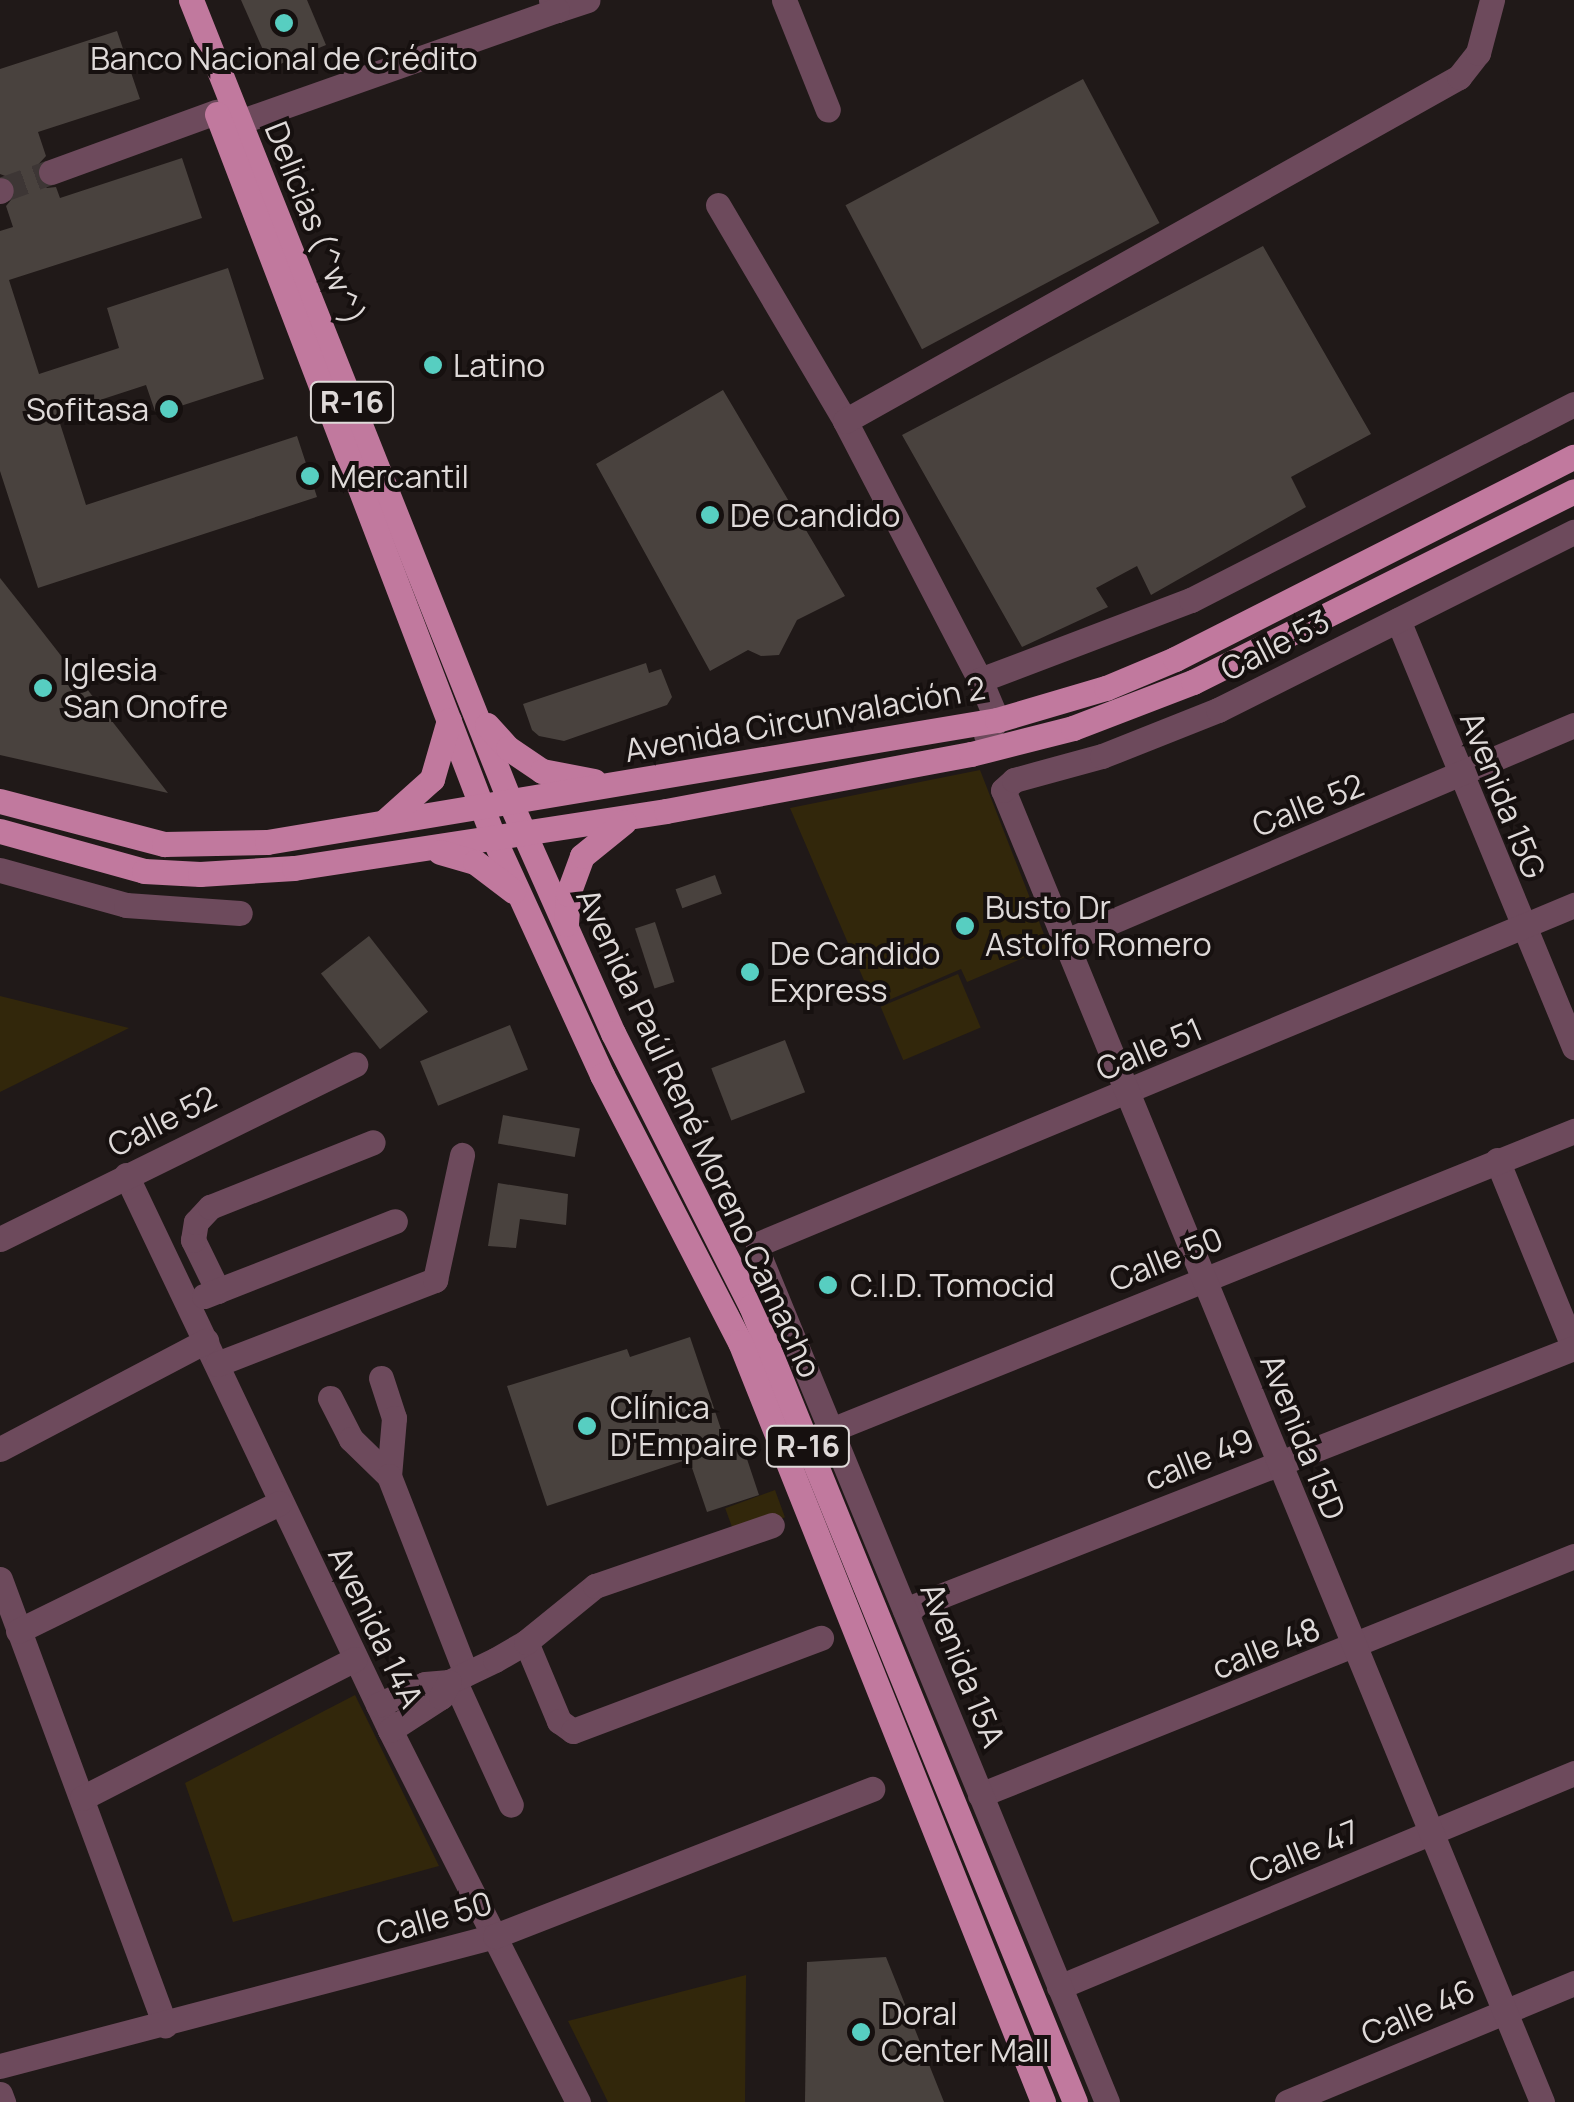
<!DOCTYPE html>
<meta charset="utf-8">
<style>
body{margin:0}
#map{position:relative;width:1574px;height:2102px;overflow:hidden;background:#201918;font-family:Manrope,sans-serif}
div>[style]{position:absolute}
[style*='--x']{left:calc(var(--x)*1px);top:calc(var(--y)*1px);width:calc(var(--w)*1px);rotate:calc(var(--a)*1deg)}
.green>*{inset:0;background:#32270b;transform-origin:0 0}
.building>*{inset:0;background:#49423e;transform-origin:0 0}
.minor-tunnel>*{height:25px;margin-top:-12.5px;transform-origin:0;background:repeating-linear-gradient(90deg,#3d3635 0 25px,transparent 0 37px)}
.minor>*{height:25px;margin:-12.5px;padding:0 12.5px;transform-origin:12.5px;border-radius:12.5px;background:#6d4a5c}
.major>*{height:25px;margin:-12.5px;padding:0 12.5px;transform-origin:12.5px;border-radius:12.5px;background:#c1799e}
.dots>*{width:28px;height:28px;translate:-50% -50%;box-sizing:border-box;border:5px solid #16100f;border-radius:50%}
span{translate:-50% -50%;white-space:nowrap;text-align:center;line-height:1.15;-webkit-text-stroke:8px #16100f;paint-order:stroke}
.shield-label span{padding:2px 8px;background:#16100f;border:2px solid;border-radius:8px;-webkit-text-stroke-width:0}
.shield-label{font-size:30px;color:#dfdad9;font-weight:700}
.poi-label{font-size:32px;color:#dfdad9}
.left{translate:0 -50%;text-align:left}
.right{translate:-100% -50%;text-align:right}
.street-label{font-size:32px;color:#dfdad9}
</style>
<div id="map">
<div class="green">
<i style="clip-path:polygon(980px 770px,1049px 947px,967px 982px,961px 969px,875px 1006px,790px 808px)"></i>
<i style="left:958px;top:974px;width:58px;height:84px;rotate:67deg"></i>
<i style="clip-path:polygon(0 996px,129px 1028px,0 1092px)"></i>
<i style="left:775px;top:1490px;width:29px;height:53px;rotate:70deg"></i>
<i style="clip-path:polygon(355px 1695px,439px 1866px,233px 1922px,185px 1783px)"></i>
<i style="clip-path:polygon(746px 1975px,745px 2102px,608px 2102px,568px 2021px)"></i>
</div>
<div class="building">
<i style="clip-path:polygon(241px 0,307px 0,326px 45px,271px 68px)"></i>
<i style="clip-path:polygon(117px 31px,140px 99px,38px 132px,46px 156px,35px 168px,36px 178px,47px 188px,56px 187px,60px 198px,182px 158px,202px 218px,9px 280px,39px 374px,119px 348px,107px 308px,228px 268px,264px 379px,156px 414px,146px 385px,57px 414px,86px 505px,297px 436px,317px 497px,38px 588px,0 471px,0 231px,13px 227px,6px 206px,17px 193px,13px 179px,0 174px,0 69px)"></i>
<i style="left:1083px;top:79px;width:163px;height:269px;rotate:62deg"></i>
<i style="clip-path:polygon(1263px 246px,1371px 434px,1291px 477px,1306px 507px,1151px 595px,1137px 566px,1096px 588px,1108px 607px,1022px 647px,902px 435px)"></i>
<i style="clip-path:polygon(723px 390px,845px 596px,797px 620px,779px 655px,761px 656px,748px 650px,710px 671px,596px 464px)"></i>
<i style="clip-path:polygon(0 578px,34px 621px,168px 793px,0 755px)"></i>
<i style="clip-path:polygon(646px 663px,649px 673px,661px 669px,672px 697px,667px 705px,564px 741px,539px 736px,532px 730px,523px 704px)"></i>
<i style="left:715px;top:875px;width:20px;height:42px;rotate:70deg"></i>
<i style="left:655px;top:922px;width:63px;height:21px;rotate:72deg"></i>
<i style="left:369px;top:936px;width:96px;height:61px;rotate:52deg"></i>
<i style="left:510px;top:1025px;width:48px;height:97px;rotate:68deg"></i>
<i style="left:785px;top:1040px;width:56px;height:79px;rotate:69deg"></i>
<i style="left:503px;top:1115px;width:78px;height:29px;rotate:10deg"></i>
<i style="clip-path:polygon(498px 1183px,568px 1194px,566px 1225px,520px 1219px,516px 1248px,488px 1246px)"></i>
<i style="clip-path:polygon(690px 1337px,725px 1441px,746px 1456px,759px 1495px,707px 1512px,689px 1459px,547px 1506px,507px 1386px,627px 1349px,630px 1357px)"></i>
<i style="clip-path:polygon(886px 1957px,944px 2102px,805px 2102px,807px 1962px)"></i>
</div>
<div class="minor-tunnel">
<i style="--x:1;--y:190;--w:53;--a:-19.8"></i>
</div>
<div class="minor">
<i style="--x:551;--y:0;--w:12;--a:59"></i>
<i style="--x:557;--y:10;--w:32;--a:-18"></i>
<i style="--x:784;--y:0;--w:118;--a:68.2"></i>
<i style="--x:239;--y:122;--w:337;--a:-19.4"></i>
<i style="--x:51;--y:172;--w:176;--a:-20"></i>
<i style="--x:0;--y:191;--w:1;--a:-45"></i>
<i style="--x:718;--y:205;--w:251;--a:59.5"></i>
<i style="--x:845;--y:421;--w:292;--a:62.5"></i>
<i style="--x:980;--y:680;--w:43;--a:67"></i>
<i style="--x:997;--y:720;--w:18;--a:128"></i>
<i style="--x:845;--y:421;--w:704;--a:-29.26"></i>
<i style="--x:1459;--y:77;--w:31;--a:-52"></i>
<i style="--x:1478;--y:53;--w:55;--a:-75.2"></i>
<i style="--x:1398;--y:620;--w:462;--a:67.6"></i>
<i style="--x:980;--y:680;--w:226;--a:-20.8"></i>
<i style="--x:1191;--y:600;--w:430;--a:-27.1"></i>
<i style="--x:0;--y:870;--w:131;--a:15.5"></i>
<i style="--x:126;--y:905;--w:114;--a:4"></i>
<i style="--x:1066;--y:941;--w:552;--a:-23.04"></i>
<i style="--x:1497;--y:1160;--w:204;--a:67.8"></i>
<i style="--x:126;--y:1175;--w:615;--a:64.56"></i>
<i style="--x:390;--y:1730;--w:417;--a:63.2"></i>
<i style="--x:0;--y:1239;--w:396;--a:-26.2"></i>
<i style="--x:218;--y:1291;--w:57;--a:-116.1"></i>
<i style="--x:193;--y:1240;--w:18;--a:-81"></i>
<i style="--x:196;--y:1222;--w:21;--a:-47"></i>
<i style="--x:210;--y:1207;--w:175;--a:-21.7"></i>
<i style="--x:204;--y:1296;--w:205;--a:-21.4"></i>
<i style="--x:217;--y:1364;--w:234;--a:-21.1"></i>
<i style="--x:435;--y:1280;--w:128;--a:-77.8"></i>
<i style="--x:381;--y:1378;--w:42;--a:72"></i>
<i style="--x:394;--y:1418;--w:58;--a:94.9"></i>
<i style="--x:330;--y:1398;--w:46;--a:62.9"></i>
<i style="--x:351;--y:1439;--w:53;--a:44.2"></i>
<i style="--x:389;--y:1476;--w:212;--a:68.7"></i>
<i style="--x:821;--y:1434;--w:812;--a:-21.92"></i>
<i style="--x:0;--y:1449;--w:233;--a:-27.7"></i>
<i style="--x:0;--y:1579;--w:476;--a:69.7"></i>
<i style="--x:905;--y:1610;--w:718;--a:-21.39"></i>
<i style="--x:18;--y:1631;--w:291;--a:-26.1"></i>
<i style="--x:526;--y:1642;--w:86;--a:67.3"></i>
<i style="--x:559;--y:1721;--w:17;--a:36"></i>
<i style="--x:573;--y:1731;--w:265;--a:-20.6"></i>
<i style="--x:454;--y:1680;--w:137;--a:65.5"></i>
<i style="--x:378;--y:1705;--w:51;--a:-24.1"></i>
<i style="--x:425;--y:1684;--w:24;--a:-5"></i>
<i style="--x:449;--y:1682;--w:51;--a:-25.6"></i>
<i style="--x:495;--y:1660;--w:36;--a:-30"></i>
<i style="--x:526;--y:1642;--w:89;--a:-39.1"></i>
<i style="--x:595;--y:1586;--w:187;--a:-19"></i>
<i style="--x:390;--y:1730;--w:61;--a:-32.9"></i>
<i style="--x:441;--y:1697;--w:17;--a:-62"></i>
<i style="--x:980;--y:1795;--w:640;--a:-21.92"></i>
<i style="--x:82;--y:1798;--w:306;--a:-27"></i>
<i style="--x:1059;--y:1987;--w:558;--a:-22.56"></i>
<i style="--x:0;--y:2066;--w:512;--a:-14.72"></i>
<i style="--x:495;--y:1936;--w:405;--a:-21.3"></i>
<i style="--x:0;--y:2094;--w:9;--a:69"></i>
<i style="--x:1107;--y:2102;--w:918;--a:-112.35"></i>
<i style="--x:758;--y:1253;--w:9;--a:-90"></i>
<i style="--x:758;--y:1244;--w:884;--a:-22.56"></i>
<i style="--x:1287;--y:2102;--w:311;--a:-22.5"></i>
<i style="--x:1542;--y:2102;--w:1418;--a:-112.33"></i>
<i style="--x:1003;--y:790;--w:15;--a:-42"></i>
<i style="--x:1014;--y:780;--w:91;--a:-15.3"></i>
<i style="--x:1102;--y:756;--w:125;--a:-21.6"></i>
<i style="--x:1218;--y:710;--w:398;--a:-26.6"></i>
</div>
<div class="major">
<i style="--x:191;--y:0;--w:865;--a:68.3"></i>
<i style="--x:511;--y:804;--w:251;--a:66"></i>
<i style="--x:613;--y:1033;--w:306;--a:63.2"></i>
<i style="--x:751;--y:1306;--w:859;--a:67.85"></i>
<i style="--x:217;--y:114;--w:776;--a:69.09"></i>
<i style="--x:494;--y:839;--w:260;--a:65.4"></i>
<i style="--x:602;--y:1075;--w:301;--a:62.7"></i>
<i style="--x:740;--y:1342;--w:818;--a:68.26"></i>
<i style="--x:487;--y:725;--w:31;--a:48"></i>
<i style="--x:508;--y:748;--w:41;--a:34.1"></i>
<i style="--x:542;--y:771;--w:53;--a:10.9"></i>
<i style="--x:0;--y:801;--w:170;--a:14.7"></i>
<i style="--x:164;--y:844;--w:103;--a:-1.1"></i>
<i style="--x:267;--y:842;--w:740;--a:-9.49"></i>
<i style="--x:997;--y:720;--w:114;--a:-16.4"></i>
<i style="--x:1106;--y:688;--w:75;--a:-22.8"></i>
<i style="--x:1175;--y:659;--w:447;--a:-26.9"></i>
<i style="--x:385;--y:821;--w:63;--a:-41.8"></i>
<i style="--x:432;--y:779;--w:61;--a:-73.9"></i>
<i style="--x:0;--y:831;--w:149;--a:15.5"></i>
<i style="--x:144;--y:871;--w:56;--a:3.1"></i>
<i style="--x:200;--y:874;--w:94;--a:-3.7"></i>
<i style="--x:294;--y:868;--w:376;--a:-8.7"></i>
<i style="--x:666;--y:811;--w:310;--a:-10.6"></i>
<i style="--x:971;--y:754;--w:105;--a:-14.3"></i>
<i style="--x:1073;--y:728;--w:129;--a:-21"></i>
<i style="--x:1193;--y:682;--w:426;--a:-26.6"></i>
<i style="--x:440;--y:852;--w:36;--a:16"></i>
<i style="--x:475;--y:862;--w:48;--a:37.3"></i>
<i style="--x:566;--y:924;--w:30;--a:-86"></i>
<i style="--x:568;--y:894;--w:40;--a:-69.8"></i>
<i style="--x:582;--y:856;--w:54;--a:-39"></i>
</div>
<div class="dots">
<i style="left:284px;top:23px;background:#57cec1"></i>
<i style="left:433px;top:365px;background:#57cec1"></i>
<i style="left:169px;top:409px;background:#57cec1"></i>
<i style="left:310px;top:476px;background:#57cec1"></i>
<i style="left:710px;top:515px;background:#57cec1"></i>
<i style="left:43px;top:688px;background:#57cec1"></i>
<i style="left:965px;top:926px;background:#57cec1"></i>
<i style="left:750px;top:972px;background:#57cec1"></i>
<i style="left:828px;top:1285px;background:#57cec1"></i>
<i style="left:587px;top:1426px;background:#57cec1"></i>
<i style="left:861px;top:2032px;background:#57cec1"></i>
</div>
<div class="shield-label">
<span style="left:352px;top:402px">R-16</span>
<span style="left:808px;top:1446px">R-16</span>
</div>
<div class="poi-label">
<span style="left:284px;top:58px">Banco Nacional de Crédito</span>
<span class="left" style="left:453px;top:365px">Latino</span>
<span class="right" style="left:149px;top:409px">Sofitasa</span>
<span class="left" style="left:330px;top:476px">Mercantil</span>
<span class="left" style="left:730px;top:515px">De Candido</span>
<span class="left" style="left:63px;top:688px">Iglesia<br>San Onofre</span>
<span class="left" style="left:985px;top:926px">Busto Dr<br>Astolfo Romero</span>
<span class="left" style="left:770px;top:972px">De Candido<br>Express</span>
<span class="left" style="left:850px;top:1285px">C.I.D. Tomocid</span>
<span class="left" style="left:610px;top:1426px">Clínica<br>D'Empaire</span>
<span class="left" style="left:881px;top:2032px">Doral<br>Center Mall</span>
</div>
<div class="street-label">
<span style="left:315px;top:223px;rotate:68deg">Delicias (^w^)</span>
<span style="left:1275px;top:645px;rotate:-27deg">Calle 53</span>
<span style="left:805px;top:719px;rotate:-10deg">Avenida Circunvalación 2</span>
<span style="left:1503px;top:795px;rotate:68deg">Avenida 15G</span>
<span style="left:1308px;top:805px;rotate:-22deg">Calle 52</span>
<span style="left:1149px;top:1049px;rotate:-23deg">Calle 51</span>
<span style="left:162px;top:1121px;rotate:-27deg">Calle 52</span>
<span style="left:699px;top:1133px;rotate:65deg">Avenida Paúl René Moreno Camacho</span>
<span style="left:1166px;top:1259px;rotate:-22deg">Calle 50</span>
<span style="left:1303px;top:1437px;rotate:68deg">Avenida 15D</span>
<span style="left:1199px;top:1459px;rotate:-22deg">calle 49</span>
<span style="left:376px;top:1627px;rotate:64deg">Avenida 14A</span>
<span style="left:1266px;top:1648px;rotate:-22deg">calle 48</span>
<span style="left:963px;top:1665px;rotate:68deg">Avenida 15A</span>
<span style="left:1304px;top:1851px;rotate:-22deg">Calle 47</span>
<span style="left:434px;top:1918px;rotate:-16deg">Calle 50</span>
<span style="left:1418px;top:2012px;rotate:-23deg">Calle 46</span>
</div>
</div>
